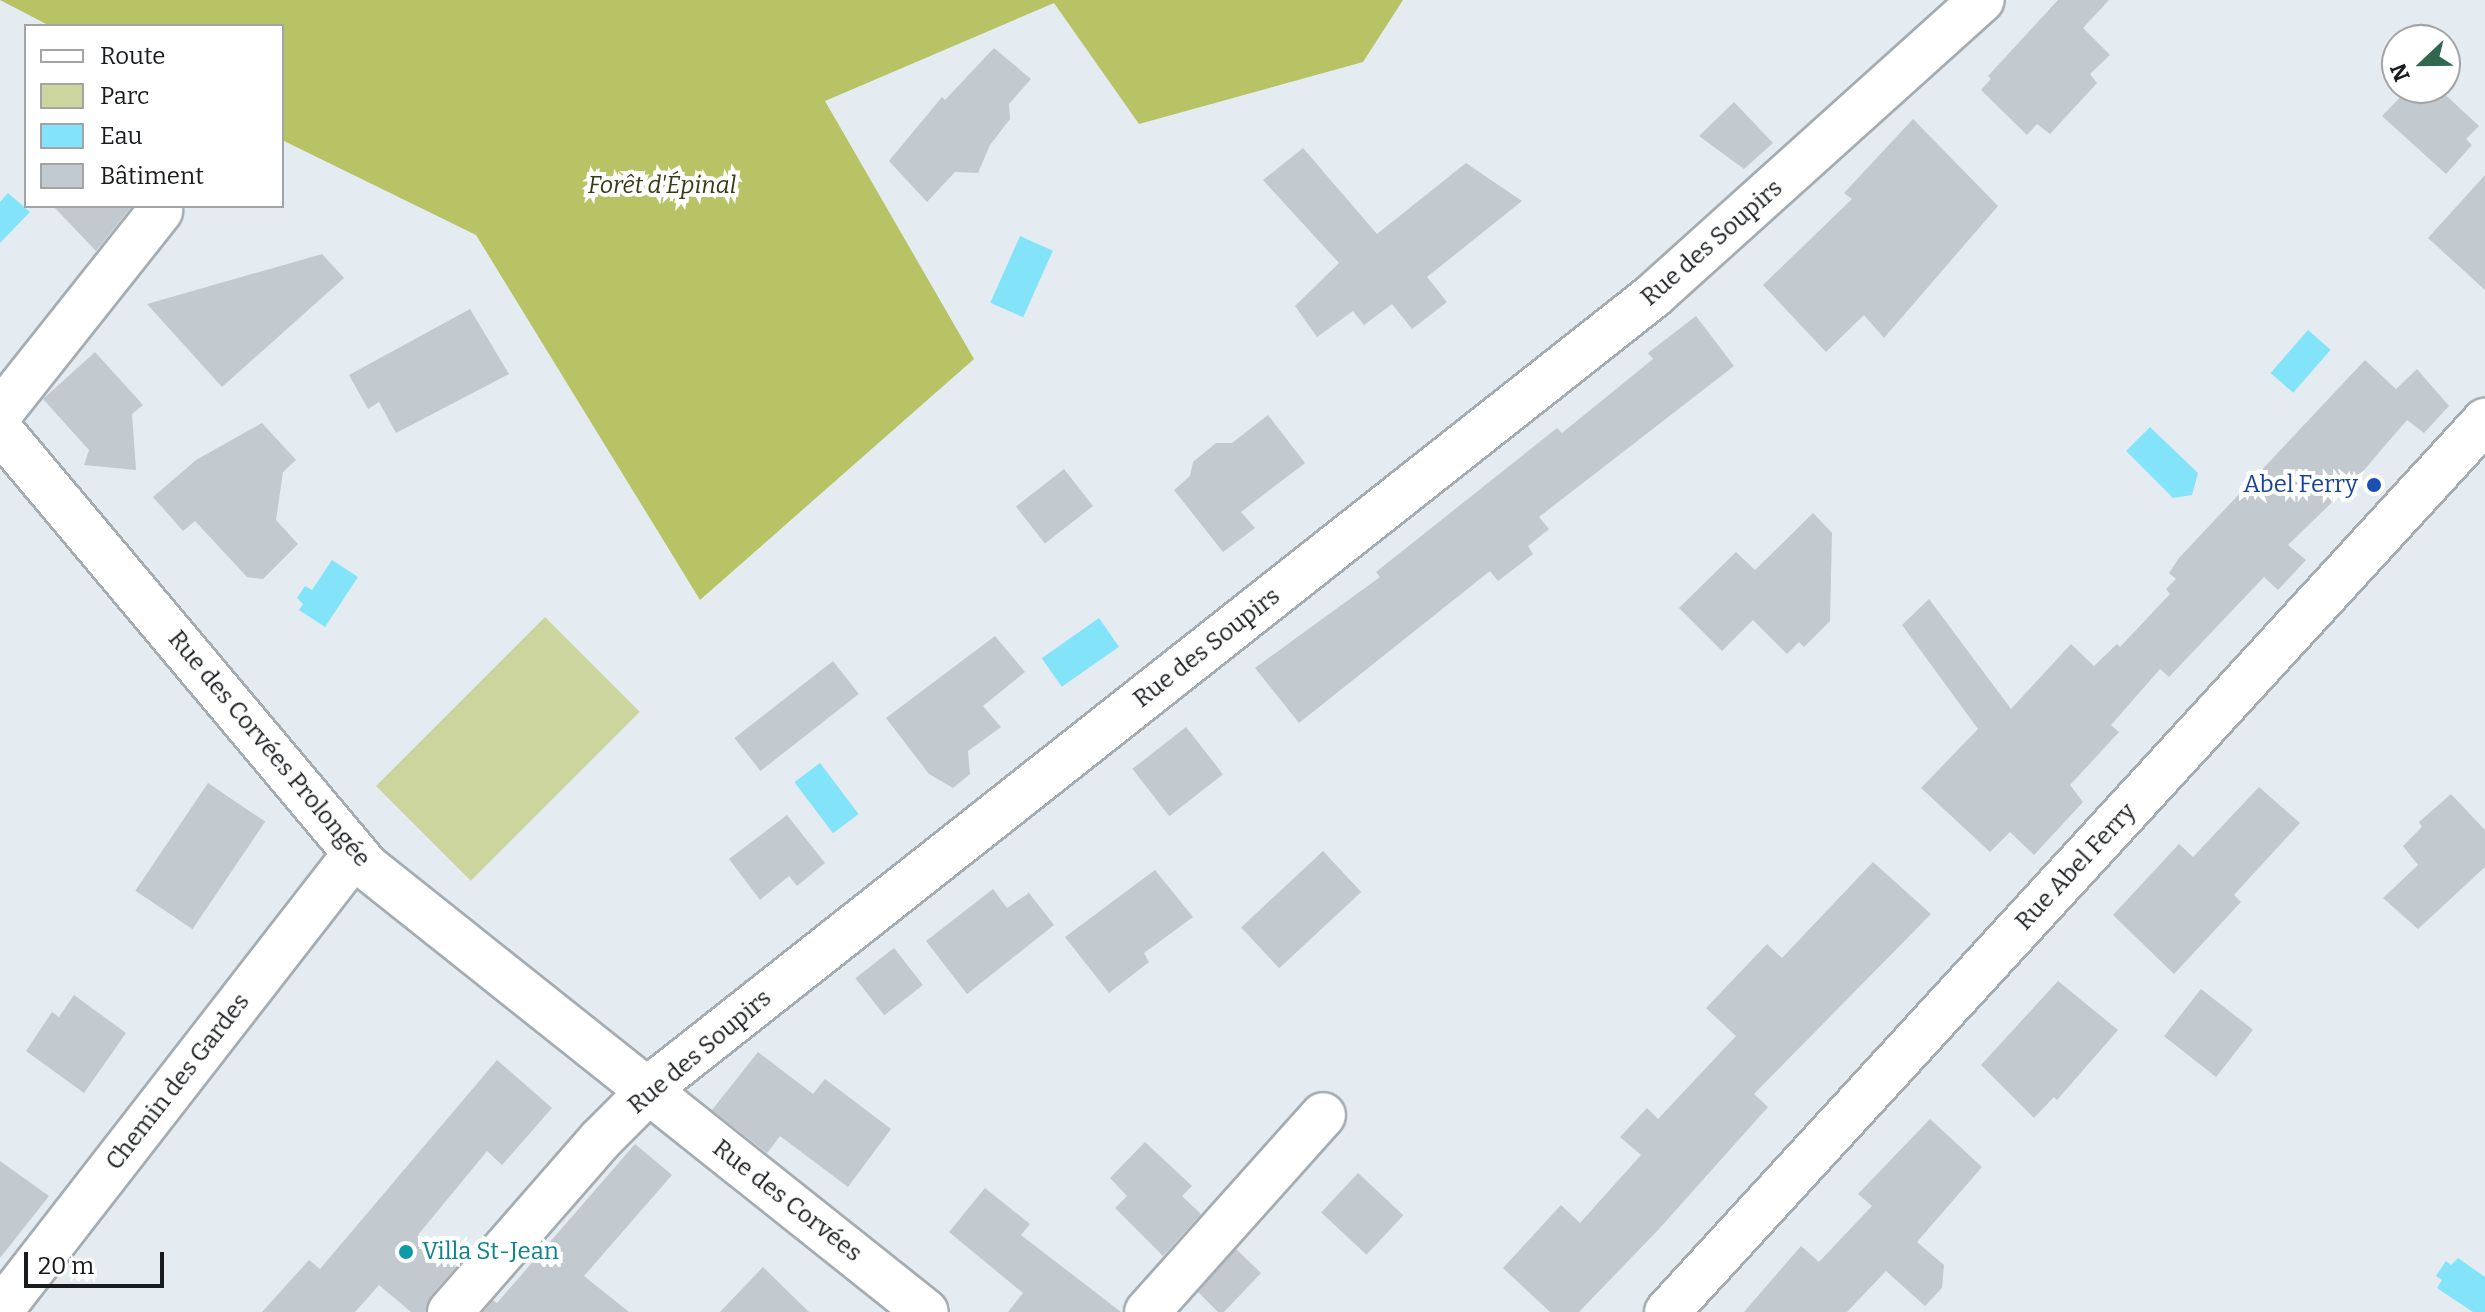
<!DOCTYPE html>
<meta charset="utf-8">
<style>
body{margin:0}
#map{position:relative;width:2485px;height:1312px;overflow:hidden;background:#e4ecf2;font-family:Bitter,serif}
div>[style]{position:absolute}
[style*='--x']{left:calc(var(--x)*1px);top:calc(var(--y)*1px);width:calc(var(--w)*1px);rotate:calc(var(--a)*1deg)}
.green>*{inset:0;background:#cdd59e;transform-origin:0 0}
.forest>*{inset:0;background:#b8c365}
.water>*{inset:0;background:#83e4f9;transform-origin:0 0}
.building>*{inset:0;background:#c2c9cf;transform-origin:0 0}
.roads{filter:drop-shadow(2px 0 #a5adb2) drop-shadow(-2px 0 #a5adb2) drop-shadow(0 2px #a5adb2) drop-shadow(0 -2px #a5adb2)}
.minor>*{height:44px;margin:-22px;padding:0 22px;transform-origin:22px;border-radius:22px;background:#fff}
.dots>*{width:22px;height:22px;translate:-50% -50%;box-sizing:border-box;border:4px solid #fff;border-radius:50%}
span{translate:-50% -50%;white-space:nowrap;text-align:center;line-height:1.15;-webkit-text-stroke:8px #fff;paint-order:stroke}
.park-label{font-size:24px;color:#383c14;font-style:italic}
.street-label{font-size:24px;color:#191c1e}
.transit-label{font-size:24px;color:#164399}
.right{translate:-100% -50%;text-align:right}
.culture-label{font-size:24px;color:#0d838f}
.left{translate:0 -50%;text-align:left}
.legend{position:absolute;left:24px;top:24px;width:260px;height:184px;box-sizing:border-box;background:#fff;border:2px solid #a3a4a5;margin:0;padding:10px 14px;list-style:none;font-size:24px;color:#191c1e}
.legend li{display:flex;align-items:center;gap:16px;height:40px}
.legend b{width:40px;border:2px solid #a3a4a5}
.north{position:absolute;left:2381px;top:24px;width:80px;height:80px;box-sizing:border-box;background:#fff;border:2px solid #a3a4a5;border-radius:50%;rotate:248deg;font-size:22px;font-weight:700;line-height:32px;text-align:center;color:#191c1e}
.north::after{content:'';display:block;margin:auto;width:28px;height:36px;background:#30674e;clip-path:polygon(50% 0,100% 100%,50% 72%,0 100%)}
.scale{position:absolute;left:24px;top:1252px;width:140px;height:36px;box-sizing:border-box;border:4px solid #191c1e;border-top:0;padding-left:10px;font-size:24px;line-height:28px;white-space:nowrap;color:#191c1e;-webkit-text-stroke:6px #fff;paint-order:stroke}
</style>
<div id="map">
<div class="green">
<i style="left:545px;top:617px;width:134px;height:239px;rotate:45deg"></i>
</div>
<div class="forest">
<i style="clip-path:polygon(0 0,1403px 0,1363px 62px,1139px 124px,1054px 3px,825px 101px,974px 359px,700px 600px,476px 235px,282px 140px,282px 26px,50px 26px)"></i>
</div>
<div class="water">
<i style="clip-path:polygon(8px 193px,30px 212px,0 243px,0 202px)"></i>
<i style="left:1020px;top:236px;width:36px;height:73px;rotate:24deg"></i>
<i style="left:2308px;top:330px;width:30px;height:57px;rotate:41deg"></i>
<i style="clip-path:polygon(2150px 427px,2198px 473px,2192px 495px,2173px 498px,2126px 451px)"></i>
<i style="clip-path:polygon(332px 560px,358px 577px,325px 627px,299px 610px,303px 604px,297px 598px,305px 586px,312px 590px)"></i>
<i style="left:1099px;top:618px;width:35px;height:70px;rotate:55deg"></i>
<i style="left:820px;top:763px;width:64px;height:32px;rotate:53deg"></i>
<i style="clip-path:polygon(2458px 1258px,2485px 1277px,2485px 1312px,2473px 1312px,2437px 1288px,2442px 1280px,2436px 1276px,2446px 1261px,2451px 1265px)"></i>
</div>
<div class="building">
<i style="clip-path:polygon(2058px 0,2109px 0,2083px 28px,2110px 55px,2090px 74px,2097px 83px,2050px 134px,2037px 124px,2027px 135px,1981px 90px,1991px 79px,1988px 76px)"></i>
<i style="clip-path:polygon(994px 48px,1031px 79px,1009px 104px,1010px 119px,990px 145px,978px 173px,955px 172px,927px 202px,889px 161px,942px 97px,945px 100px)"></i>
<i style="clip-path:polygon(2409px 88px,2438px 88px,2479px 126px,2466px 139px,2472px 145px,2446px 174px,2382px 116px)"></i>
<i style="clip-path:polygon(1734px 102px,1773px 143px,1744px 169px,1699px 136px)"></i>
<i style="clip-path:polygon(1913px 119px,1998px 206px,1884px 338px,1864px 315px,1826px 352px,1763px 285px,1852px 199px,1844px 193px)"></i>
<i style="clip-path:polygon(1303px 148px,1377px 234px,1466px 163px,1522px 201px,1427px 277px,1447px 302px,1412px 329px,1392px 304px,1364px 325px,1353px 311px,1317px 337px,1295px 306px,1339px 263px,1263px 180px)"></i>
<i style="clip-path:polygon(2485px 175px,2485px 290px,2428px 238px)"></i>
<i style="clip-path:polygon(53px 206px,132px 206px,96px 251px)"></i>
<i style="clip-path:polygon(322px 254px,344px 278px,222px 387px,147px 304px)"></i>
<i style="clip-path:polygon(470px 309px,509px 374px,396px 433px,379px 402px,368px 409px,349px 375px)"></i>
<i style="clip-path:polygon(1696px 316px,1734px 366px,1539px 517px,1549px 529px,1528px 546px,1533px 554px,1498px 581px,1490px 571px,1299px 723px,1255px 668px,1380px 577px,1376px 572px,1557px 428px,1562px 433px,1653px 359px,1648px 353px)"></i>
<i style="clip-path:polygon(95px 352px,143px 405px,132px 414px,136px 470px,84px 465px,89px 450px,43px 399px)"></i>
<i style="clip-path:polygon(2365px 360px,2396px 389px,2417px 369px,2449px 406px,2424px 433px,2407px 420px,2358px 477px,2288px 545px,2306px 560px,2278px 590px,2264px 577px,2169px 677px,2160px 669px,2111px 725px,2119px 732px,2070px 785px,2083px 802px,2034px 855px,2010px 832px,1990px 852px,1921px 788px,1978px 729px,1902px 625px,1929px 599px,2011px 709px,2071px 644px,2094px 666px,2117px 644px,2120px 647px,2170px 594px,2166px 589px,2176px 579px,2169px 573px,2179px 558px)"></i>
<i style="clip-path:polygon(1268px 415px,1305px 463px,1241px 512px,1255px 528px,1223px 552px,1174px 490px,1190px 476px,1193px 462px,1216px 443px,1232px 443px)"></i>
<i style="clip-path:polygon(262px 423px,296px 460px,283px 472px,276px 520px,298px 544px,263px 579px,247px 577px,195px 521px,183px 531px,153px 497px,196px 460px)"></i>
<i style="left:1064px;top:469px;width:47px;height:61px;rotate:52deg"></i>
<i style="clip-path:polygon(1813px 513px,1832px 533px,1830px 621px,1804px 647px,1799px 642px,1787px 654px,1753px 620px,1722px 651px,1679px 608px,1736px 552px,1755px 570px)"></i>
<i style="clip-path:polygon(995px 636px,1025px 672px,983px 706px,1001px 727px,968px 751px,970px 774px,953px 788px,929px 774px,886px 718px)"></i>
<i style="left:833px;top:661px;width:42px;height:125px;rotate:52deg"></i>
<i style="left:1186px;top:727px;width:60px;height:68px;rotate:52deg"></i>
<i style="left:208px;top:783px;width:69px;height:130px;rotate:34deg"></i>
<i style="clip-path:polygon(2259px 787px,2300px 823px,2234px 895px,2241px 902px,2174px 974px,2113px 915px,2179px 844px,2193px 857px)"></i>
<i style="clip-path:polygon(2451px 794px,2485px 830px,2485px 867px,2418px 929px,2383px 898px,2418px 865px,2403px 846px,2422px 827px,2419px 822px)"></i>
<i style="clip-path:polygon(787px 815px,825px 863px,797px 886px,789px 876px,760px 900px,729px 859px)"></i>
<i style="left:1323px;top:851px;width:56px;height:112px;rotate:47deg"></i>
<i style="clip-path:polygon(1873px 862px,1931px 914px,1754px 1094px,1768px 1107px,1659px 1229px,1579px 1312px,1550px 1312px,1503px 1268px,1561px 1205px,1580px 1223px,1641px 1155px,1620px 1137px,1647px 1108px,1658px 1119px,1736px 1036px,1706px 1008px,1767px 944px,1782px 958px)"></i>
<i style="clip-path:polygon(1155px 870px,1193px 917px,1144px 953px,1149px 962px,1109px 993px,1065px 937px)"></i>
<i style="clip-path:polygon(993px 889px,1007px 908px,1029px 893px,1054px 925px,967px 994px,926px 941px)"></i>
<i style="left:894px;top:948px;width:47px;height:49px;rotate:52deg"></i>
<i style="clip-path:polygon(2058px 981px,2118px 1030px,2057px 1100px,2054px 1097px,2034px 1118px,1981px 1065px)"></i>
<i style="left:2201px;top:989px;width:66px;height:60px;rotate:38deg"></i>
<i style="clip-path:polygon(74px 995px,126px 1033px,84px 1093px,26px 1051px,52px 1012px,59px 1017px)"></i>
<i style="clip-path:polygon(758px 1052px,813px 1094px,825px 1079px,891px 1129px,848px 1187px,780px 1136px,767px 1153px,712px 1110px)"></i>
<i style="clip-path:polygon(497px 1060px,552px 1108px,502px 1165px,487px 1151px,418px 1235px,456px 1267px,431px 1296px,426px 1312px,411px 1312px,379px 1285px,355px 1312px,262px 1312px,309px 1260px,320px 1269px)"></i>
<i style="clip-path:polygon(1930px 1119px,1982px 1167px,1917px 1242px,1944px 1265px,1942px 1288px,1925px 1306px,1886px 1271px,1847px 1312px,1744px 1312px,1801px 1246px,1819px 1262px,1872px 1206px,1858px 1194px)"></i>
<i style="clip-path:polygon(1145px 1142px,1192px 1186px,1182px 1196px,1201px 1214px,1163px 1256px,1115px 1208px,1127px 1196px,1110px 1178px)"></i>
<i style="clip-path:polygon(635px 1144px,672px 1175px,584px 1276px,629px 1312px,483px 1312px,493px 1300px,497px 1303px)"></i>
<i style="clip-path:polygon(0 1161px,49px 1196px,0 1258px)"></i>
<i style="left:1358px;top:1173px;width:62px;height:54px;rotate:43deg"></i>
<i style="clip-path:polygon(985px 1188px,1030px 1224px,1021px 1235px,1121px 1312px,1008px 1312px,1023px 1293px,949px 1232px)"></i>
<i style="clip-path:polygon(1236px 1249px,1261px 1273px,1224px 1312px,1218px 1312px,1198px 1292px)"></i>
<i style="clip-path:polygon(763px 1267px,809px 1312px,720px 1312px)"></i>
</div>
<div class="roads">
<div class="minor">
<i style="--x:0;--y:413;--w:258;--a:-51.6"></i>
<i style="--x:0;--y:430;--w:571;--a:49.98"></i>
<i style="--x:367;--y:867;--w:714;--a:38.52"></i>
<i style="--x:0;--y:1311;--w:579;--a:-52.16"></i>
<i style="--x:450;--y:1312;--w:228;--a:-48.9"></i>
<i style="--x:600;--y:1140;--w:88;--a:-45"></i>
<i style="--x:662;--y:1078;--w:1264;--a:-38.28"></i>
<i style="--x:1654;--y:295;--w:441;--a:-42"></i>
<i style="--x:1147;--y:1312;--w:264;--a:-48.2"></i>
<i style="--x:1667;--y:1312;--w:1210;--a:-47.45"></i>
</div>
</div>
<div class="dots">
<i style="left:2374px;top:485px;background:#1a4fb4"></i>
<i style="left:406px;top:1252px;background:#0f9aa8"></i>
</div>
<div class="park-label">
<span style="left:662px;top:186px">Forêt d'Épinal</span>
</div>
<div class="street-label">
<span style="left:1712px;top:243px;rotate:-41deg">Rue des Soupirs</span>
<span style="left:1207px;top:648px;rotate:-38deg">Rue des Soupirs</span>
<span style="left:269px;top:749px;rotate:50deg">Rue des Corvées Prolongée</span>
<span style="left:2076px;top:867px;rotate:-47deg">Rue Abel Ferry</span>
<span style="left:700px;top:1052px;rotate:-40deg">Rue des Soupirs</span>
<span style="left:178px;top:1082px;rotate:-52deg">Chemin des Gardes</span>
<span style="left:787px;top:1201px;rotate:38deg">Rue des Corvées</span>
</div>
<div class="transit-label">
<span class="right" style="left:2358px;top:485px">Abel Ferry</span>
</div>
<div class="culture-label">
<span class="left" style="left:422px;top:1252px">Villa St-Jean</span>
</div>
<ul class="legend">
<li><b style="height:10px;background:#fff"></b>Route</li>
<li><b style="height:22px;background:#cdd59e"></b>Parc</li>
<li><b style="height:22px;background:#83e4f9"></b>Eau</li>
<li><b style="height:22px;background:#c2c9cf"></b>Bâtiment</li>
</ul>
<div class="north">N</div>
<div class="scale">20 m</div>
</div>
